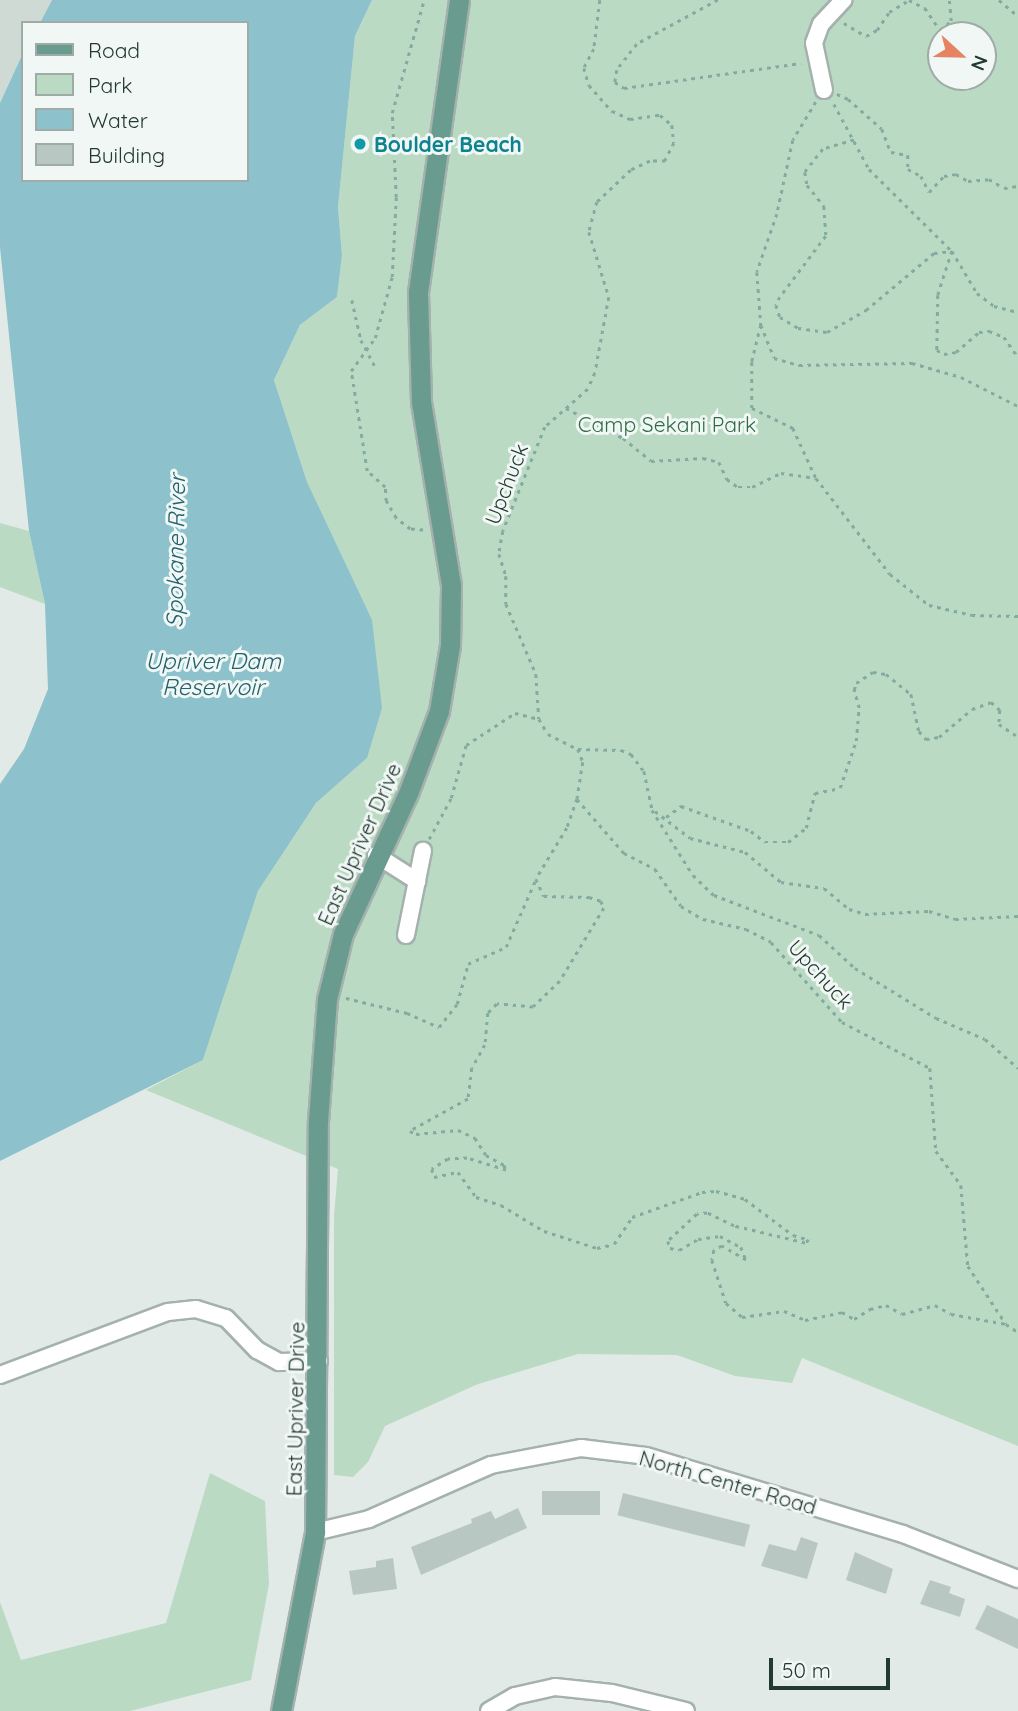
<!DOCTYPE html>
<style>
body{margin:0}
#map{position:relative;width:1018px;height:1711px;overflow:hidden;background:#e1eae6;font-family:Quicksand,sans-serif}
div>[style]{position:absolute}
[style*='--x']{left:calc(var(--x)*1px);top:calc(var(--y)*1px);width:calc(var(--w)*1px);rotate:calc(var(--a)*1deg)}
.built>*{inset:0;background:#cfdad5}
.green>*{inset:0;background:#bbdac3}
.water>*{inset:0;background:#8dc1cb}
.building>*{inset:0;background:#b9c7c2;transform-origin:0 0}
.path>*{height:2.5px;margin-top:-1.25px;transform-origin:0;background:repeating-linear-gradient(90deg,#83ab9f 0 3.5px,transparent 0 8.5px)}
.roads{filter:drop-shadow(2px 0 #a4b1ad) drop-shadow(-2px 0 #a4b1ad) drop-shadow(0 2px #a4b1ad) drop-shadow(0 -2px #a4b1ad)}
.minor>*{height:16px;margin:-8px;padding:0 8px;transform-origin:8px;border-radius:8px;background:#fff}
.major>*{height:19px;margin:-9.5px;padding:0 9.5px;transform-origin:9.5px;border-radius:9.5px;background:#699c8f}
.dots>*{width:19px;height:19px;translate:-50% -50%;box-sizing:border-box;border:4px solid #f1f7f4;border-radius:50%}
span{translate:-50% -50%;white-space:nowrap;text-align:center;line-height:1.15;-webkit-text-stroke:6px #f1f7f4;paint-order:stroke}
.culture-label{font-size:21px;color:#0d838f;font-weight:700}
.left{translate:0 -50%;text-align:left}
.park-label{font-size:21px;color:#306c48}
.street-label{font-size:21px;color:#233933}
.water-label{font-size:23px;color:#226370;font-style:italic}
.legend{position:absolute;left:21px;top:21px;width:228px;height:161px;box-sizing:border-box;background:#f1f7f4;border:2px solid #9faba7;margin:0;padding:9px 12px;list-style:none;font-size:21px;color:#233933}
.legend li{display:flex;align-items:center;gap:14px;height:35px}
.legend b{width:35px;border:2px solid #9faba7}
.north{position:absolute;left:927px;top:21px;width:70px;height:70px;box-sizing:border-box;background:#f1f7f4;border:2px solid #9faba7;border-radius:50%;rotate:112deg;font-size:19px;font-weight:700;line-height:28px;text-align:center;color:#233933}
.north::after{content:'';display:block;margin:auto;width:24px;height:32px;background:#e68362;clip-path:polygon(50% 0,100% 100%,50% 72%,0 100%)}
.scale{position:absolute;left:769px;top:1658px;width:121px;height:32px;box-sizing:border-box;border:4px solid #233933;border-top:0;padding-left:9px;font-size:21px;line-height:24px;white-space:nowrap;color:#233933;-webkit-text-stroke:5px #f1f7f4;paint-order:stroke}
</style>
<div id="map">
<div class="built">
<i style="clip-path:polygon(0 0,52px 0,40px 23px,23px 23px,23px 53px,0 103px)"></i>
</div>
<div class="green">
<i style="clip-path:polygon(evenodd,372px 0,1018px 0,1018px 1446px,802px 1358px,792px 1383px,735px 1376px,677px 1355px,578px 1354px,478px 1384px,385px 1426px,368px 1462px,353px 1477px,334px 1475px,334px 1216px,338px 1169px,146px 1090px,203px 1060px,258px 891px,316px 803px,367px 758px,307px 482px,274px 380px,300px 325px,337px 297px,342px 255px,338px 207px,355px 36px,372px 0,941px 35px,983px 35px,983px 77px,941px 77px,941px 35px)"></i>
<i style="clip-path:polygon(0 523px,29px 531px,45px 604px,0 587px)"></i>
<i style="clip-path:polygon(210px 1473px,265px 1501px,269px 1584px,251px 1680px,130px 1711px,0 1711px,0 1602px,21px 1660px,166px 1623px)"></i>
</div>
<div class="water">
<i style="clip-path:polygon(52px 0,372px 0,355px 36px,338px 207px,342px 255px,337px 297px,300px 325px,274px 380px,307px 482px,372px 620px,382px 708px,367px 758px,316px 803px,258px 891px,203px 1060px,0 1161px,0 784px,24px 749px,48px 689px,45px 604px,29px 531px,0 247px,0 103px,23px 53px,23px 180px,247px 180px,247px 23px,40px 23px)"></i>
</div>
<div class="building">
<i style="left:600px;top:1491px;width:24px;height:58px;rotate:90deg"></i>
<i style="left:623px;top:1493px;width:131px;height:23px;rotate:14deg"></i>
<i style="clip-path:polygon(518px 1508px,527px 1528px,421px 1575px,411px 1547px,472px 1523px,471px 1519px,491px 1511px,495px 1519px)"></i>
<i style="clip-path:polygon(801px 1537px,818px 1543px,807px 1579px,761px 1566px,769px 1544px,796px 1551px)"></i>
<i style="clip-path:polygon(855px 1552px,893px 1569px,886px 1594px,846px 1580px)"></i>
<i style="clip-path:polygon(393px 1558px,397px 1589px,353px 1595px,349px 1571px,376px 1567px,376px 1561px)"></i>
<i style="clip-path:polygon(930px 1580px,951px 1587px,949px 1593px,965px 1599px,960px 1617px,920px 1604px)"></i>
<i style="clip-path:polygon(987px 1605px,1018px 1619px,1018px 1649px,975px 1629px)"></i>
</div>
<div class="path">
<i style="--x:600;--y:0;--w:49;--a:97"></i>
<i style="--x:594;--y:49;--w:21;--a:118"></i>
<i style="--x:584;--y:68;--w:18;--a:74"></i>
<i style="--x:589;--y:85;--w:35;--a:49"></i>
<i style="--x:612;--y:111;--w:20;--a:24"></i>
<i style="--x:630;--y:119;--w:30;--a:-8"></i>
<i style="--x:660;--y:115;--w:16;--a:40"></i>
<i style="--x:672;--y:125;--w:18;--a:84"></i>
<i style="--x:674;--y:143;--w:20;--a:117"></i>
<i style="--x:665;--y:161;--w:15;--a:180"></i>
<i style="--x:650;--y:161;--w:21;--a:155"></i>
<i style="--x:631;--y:170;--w:47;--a:136.7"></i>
<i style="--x:597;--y:202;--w:31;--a:105"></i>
<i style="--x:589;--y:232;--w:68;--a:72.9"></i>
<i style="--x:609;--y:297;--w:77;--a:100.4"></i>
<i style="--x:595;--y:373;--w:17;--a:114"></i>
<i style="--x:588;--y:389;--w:57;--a:138.5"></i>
<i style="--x:545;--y:427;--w:112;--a:112"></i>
<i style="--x:503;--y:531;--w:23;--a:100"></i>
<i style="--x:499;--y:554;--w:23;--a:72"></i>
<i style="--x:506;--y:576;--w:28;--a:90"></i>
<i style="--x:506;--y:604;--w:76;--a:66.8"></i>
<i style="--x:536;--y:674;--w:45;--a:86.2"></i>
<i style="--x:539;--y:719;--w:17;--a:59"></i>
<i style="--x:548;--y:734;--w:34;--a:27"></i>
<i style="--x:578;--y:749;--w:14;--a:69"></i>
<i style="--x:583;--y:762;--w:37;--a:99"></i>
<i style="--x:577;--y:799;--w:72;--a:49"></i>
<i style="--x:624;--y:853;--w:35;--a:27"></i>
<i style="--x:655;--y:869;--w:45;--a:54.9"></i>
<i style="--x:681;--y:906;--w:26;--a:31"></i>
<i style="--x:703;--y:919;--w:44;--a:13.1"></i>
<i style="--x:746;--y:929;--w:28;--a:27"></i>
<i style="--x:771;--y:942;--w:107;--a:48.4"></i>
<i style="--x:842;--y:1022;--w:99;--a:27.6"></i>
<i style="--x:930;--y:1068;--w:83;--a:85.9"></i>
<i style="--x:936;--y:1151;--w:42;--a:53.7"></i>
<i style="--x:961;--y:1185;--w:81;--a:85.1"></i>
<i style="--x:968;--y:1266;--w:69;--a:56.8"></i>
<i style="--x:1006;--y:1324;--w:14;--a:34"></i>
<i style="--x:718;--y:0;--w:92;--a:151.5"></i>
<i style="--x:637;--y:44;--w:33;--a:128"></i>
<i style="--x:617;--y:70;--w:12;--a:99"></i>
<i style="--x:615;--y:82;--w:11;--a:34"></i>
<i style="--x:624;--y:88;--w:179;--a:-8"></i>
<i style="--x:999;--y:0;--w:25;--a:40"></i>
<i style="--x:844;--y:23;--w:26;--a:31"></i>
<i style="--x:866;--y:36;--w:13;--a:-29"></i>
<i style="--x:877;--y:30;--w:22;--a:-56"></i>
<i style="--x:889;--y:12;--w:23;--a:-31"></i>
<i style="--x:909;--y:0;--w:18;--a:27"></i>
<i style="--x:925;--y:8;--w:27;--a:56"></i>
<i style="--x:940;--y:30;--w:14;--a:-39"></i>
<i style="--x:951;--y:21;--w:21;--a:-95"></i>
<i style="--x:837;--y:94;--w:12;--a:24"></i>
<i style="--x:848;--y:99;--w:45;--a:41.4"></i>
<i style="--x:882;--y:129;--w:25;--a:69"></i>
<i style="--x:891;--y:152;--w:17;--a:10"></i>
<i style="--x:908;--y:155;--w:14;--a:90"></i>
<i style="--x:908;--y:169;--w:15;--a:28"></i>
<i style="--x:921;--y:176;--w:18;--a:63"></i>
<i style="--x:929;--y:192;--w:22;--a:-47"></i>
<i style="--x:944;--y:176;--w:12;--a:-9"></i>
<i style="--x:956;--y:174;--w:14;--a:30"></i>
<i style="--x:968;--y:181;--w:21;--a:-5"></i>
<i style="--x:989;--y:179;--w:17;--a:31"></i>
<i style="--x:1004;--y:188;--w:14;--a:-8"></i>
<i style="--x:816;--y:102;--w:44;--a:121.2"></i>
<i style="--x:793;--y:140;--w:76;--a:102.2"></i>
<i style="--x:777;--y:214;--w:61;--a:109"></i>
<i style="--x:757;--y:272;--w:53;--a:85.7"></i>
<i style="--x:761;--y:325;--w:38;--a:104"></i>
<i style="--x:752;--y:362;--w:46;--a:90"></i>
<i style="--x:752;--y:408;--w:46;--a:26"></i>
<i style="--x:793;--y:428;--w:55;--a:65.3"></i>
<i style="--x:816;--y:478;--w:121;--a:52.4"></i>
<i style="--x:890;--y:574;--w:50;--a:38.5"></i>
<i style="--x:929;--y:605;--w:44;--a:13.1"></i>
<i style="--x:972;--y:615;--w:46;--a:1.2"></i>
<i style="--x:834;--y:104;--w:74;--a:61.7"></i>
<i style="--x:869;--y:169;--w:117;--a:44.7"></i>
<i style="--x:952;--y:251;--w:49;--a:59.2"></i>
<i style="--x:977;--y:293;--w:21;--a:37"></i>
<i style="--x:994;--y:306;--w:25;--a:14"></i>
<i style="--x:854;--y:140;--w:32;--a:164"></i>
<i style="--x:823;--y:149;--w:29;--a:128"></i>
<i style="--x:805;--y:172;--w:13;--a:81"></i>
<i style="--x:807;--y:185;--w:27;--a:51"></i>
<i style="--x:824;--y:206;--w:30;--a:86"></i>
<i style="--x:826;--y:236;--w:76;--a:127"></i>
<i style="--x:780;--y:297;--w:9;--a:117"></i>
<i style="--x:776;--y:305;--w:13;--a:72"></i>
<i style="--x:780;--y:317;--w:21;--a:31"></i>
<i style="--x:798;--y:328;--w:29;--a:8"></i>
<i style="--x:827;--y:332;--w:45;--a:-29.4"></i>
<i style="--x:866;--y:310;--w:89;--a:-40"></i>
<i style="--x:934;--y:253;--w:18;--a:-6"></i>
<i style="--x:952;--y:251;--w:46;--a:107.7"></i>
<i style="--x:938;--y:295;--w:55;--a:91"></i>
<i style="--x:937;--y:350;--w:8;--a:30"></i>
<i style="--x:944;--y:354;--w:12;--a:-9"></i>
<i style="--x:956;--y:352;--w:30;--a:-41"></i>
<i style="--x:979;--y:332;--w:10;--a:-6"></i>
<i style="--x:989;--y:331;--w:16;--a:22"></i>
<i style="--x:1004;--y:337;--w:24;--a:55"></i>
<i style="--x:352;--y:300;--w:41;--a:77.3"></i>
<i style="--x:361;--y:340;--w:32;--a:62"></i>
<i style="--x:761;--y:325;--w:35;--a:68"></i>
<i style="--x:774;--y:358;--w:26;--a:16"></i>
<i style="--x:799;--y:365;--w:113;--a:-1"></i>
<i style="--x:912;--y:363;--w:51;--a:15.9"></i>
<i style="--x:961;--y:377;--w:64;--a:27"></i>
<i style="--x:566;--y:408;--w:64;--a:27.8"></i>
<i style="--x:623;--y:438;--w:36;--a:39"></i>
<i style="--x:651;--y:461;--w:52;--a:-3.3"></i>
<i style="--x:703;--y:458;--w:16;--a:14"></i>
<i style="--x:719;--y:462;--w:19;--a:65"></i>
<i style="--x:727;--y:479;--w:14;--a:36"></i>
<i style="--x:738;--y:487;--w:14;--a:0"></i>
<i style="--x:752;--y:487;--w:32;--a:-26"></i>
<i style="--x:781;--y:473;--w:35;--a:8"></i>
<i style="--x:423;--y:530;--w:13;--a:-176"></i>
<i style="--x:410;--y:529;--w:18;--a:-142"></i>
<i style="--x:396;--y:518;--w:20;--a:-120"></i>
<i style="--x:386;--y:501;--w:14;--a:-94"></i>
<i style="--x:385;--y:487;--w:24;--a:-138"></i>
<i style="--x:367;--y:471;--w:101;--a:-99.1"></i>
<i style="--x:351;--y:371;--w:41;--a:-54"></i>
<i style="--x:375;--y:338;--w:63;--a:-74.4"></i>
<i style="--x:392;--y:277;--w:80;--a:-87.1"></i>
<i style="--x:396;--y:197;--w:84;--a:-92.7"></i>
<i style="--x:392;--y:113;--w:117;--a:-74.2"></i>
<i style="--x:578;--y:749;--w:43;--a:1.3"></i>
<i style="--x:621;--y:750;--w:11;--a:22"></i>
<i style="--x:631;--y:754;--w:21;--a:53"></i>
<i style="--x:644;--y:771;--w:40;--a:78"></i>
<i style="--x:652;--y:810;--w:77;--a:57.8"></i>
<i style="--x:693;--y:875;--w:29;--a:44"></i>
<i style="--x:714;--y:895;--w:112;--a:20.9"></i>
<i style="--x:819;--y:935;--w:49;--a:42.5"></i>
<i style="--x:855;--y:968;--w:95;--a:31.7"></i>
<i style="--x:936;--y:1018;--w:53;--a:23.2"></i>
<i style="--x:985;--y:1039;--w:44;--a:41.3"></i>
<i style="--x:577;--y:799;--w:31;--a:109"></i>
<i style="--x:567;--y:828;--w:60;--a:121.3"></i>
<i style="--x:536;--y:879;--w:19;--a:65"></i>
<i style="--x:544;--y:896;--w:45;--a:1.3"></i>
<i style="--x:589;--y:897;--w:13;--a:18"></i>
<i style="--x:601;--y:901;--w:8;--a:67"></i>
<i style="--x:604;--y:908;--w:85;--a:121.1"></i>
<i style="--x:560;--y:981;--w:37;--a:136"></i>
<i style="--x:533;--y:1007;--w:36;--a:-175"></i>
<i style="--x:497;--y:1004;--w:13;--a:135"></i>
<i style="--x:488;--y:1013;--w:32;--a:95"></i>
<i style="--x:485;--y:1045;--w:26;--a:119"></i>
<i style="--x:472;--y:1068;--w:31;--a:97"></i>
<i style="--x:468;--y:1099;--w:66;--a:151.1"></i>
<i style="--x:410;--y:1131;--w:7;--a:27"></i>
<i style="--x:416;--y:1134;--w:42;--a:-5.4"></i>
<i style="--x:458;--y:1130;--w:19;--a:25"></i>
<i style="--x:475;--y:1138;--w:20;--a:57"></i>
<i style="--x:486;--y:1155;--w:21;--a:29"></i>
<i style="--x:504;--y:1165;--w:5;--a:68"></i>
<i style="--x:506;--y:1170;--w:41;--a:-162.9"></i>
<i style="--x:467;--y:1158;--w:19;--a:177"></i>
<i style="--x:448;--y:1159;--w:19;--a:148"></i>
<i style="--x:432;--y:1169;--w:8;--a:76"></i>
<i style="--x:434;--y:1177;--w:25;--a:-12"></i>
<i style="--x:458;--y:1172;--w:31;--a:54"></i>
<i style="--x:476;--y:1197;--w:26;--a:18"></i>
<i style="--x:501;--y:1205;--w:50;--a:31.2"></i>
<i style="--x:544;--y:1231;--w:56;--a:17.8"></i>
<i style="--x:597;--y:1248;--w:17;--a:-13"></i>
<i style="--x:614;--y:1244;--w:32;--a:-56"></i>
<i style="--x:632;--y:1217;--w:74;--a:-19.7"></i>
<i style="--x:702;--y:1192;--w:14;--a:-4"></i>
<i style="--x:716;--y:1191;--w:30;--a:15"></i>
<i style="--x:745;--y:1199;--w:60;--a:36.9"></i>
<i style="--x:793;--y:1235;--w:17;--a:17"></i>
<i style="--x:809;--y:1240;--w:5;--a:143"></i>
<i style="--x:805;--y:1243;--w:73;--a:-166.5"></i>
<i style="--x:734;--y:1226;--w:30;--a:-154"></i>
<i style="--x:707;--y:1213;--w:10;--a:174"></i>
<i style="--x:697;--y:1214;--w:40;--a:137"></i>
<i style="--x:668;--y:1241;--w:7;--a:74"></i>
<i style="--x:670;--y:1248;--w:9;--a:13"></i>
<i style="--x:679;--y:1250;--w:22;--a:-30"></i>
<i style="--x:698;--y:1239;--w:22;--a:-8"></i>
<i style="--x:720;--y:1236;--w:24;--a:28"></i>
<i style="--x:741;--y:1247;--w:14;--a:69"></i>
<i style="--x:746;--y:1260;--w:28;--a:-150"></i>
<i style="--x:722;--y:1246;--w:9;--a:153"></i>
<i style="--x:714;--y:1250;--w:10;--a:101"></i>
<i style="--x:712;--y:1260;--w:45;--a:72"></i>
<i style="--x:726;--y:1303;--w:21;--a:41"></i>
<i style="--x:742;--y:1317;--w:42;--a:-8.1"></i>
<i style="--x:784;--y:1311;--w:23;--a:23"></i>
<i style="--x:805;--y:1320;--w:38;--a:-12"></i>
<i style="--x:842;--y:1312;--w:14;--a:30"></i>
<i style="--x:854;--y:1319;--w:19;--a:-32"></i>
<i style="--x:870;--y:1309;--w:16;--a:-14"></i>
<i style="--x:886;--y:1305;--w:18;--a:29"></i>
<i style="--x:902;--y:1314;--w:34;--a:-15"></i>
<i style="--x:935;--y:1305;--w:18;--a:29"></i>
<i style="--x:951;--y:1314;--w:56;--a:10.3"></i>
<i style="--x:655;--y:811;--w:44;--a:37.6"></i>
<i style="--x:690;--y:838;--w:57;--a:14.3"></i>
<i style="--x:745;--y:852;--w:47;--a:39.8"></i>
<i style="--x:781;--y:882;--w:43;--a:7.9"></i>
<i style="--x:824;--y:888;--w:33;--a:40"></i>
<i style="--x:849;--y:909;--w:17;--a:17"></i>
<i style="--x:865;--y:914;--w:64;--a:-2.7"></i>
<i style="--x:929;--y:911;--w:27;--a:17"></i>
<i style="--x:955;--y:919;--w:63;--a:-2.7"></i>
<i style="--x:666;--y:817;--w:19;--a:-36"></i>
<i style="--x:681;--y:806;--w:74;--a:19.7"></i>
<i style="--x:751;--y:831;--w:18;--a:38"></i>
<i style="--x:765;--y:842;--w:23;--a:0"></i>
<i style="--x:788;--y:842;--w:23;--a:-38"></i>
<i style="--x:806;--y:828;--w:36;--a:-76"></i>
<i style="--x:815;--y:793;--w:25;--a:-11"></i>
<i style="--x:840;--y:788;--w:50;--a:-71.2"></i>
<i style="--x:856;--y:741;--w:33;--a:-85"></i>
<i style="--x:859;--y:708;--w:19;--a:-106"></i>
<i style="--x:854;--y:690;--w:7;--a:-74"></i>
<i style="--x:856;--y:683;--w:20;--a:-33"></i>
<i style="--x:873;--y:672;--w:13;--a:9"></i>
<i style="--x:886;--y:674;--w:32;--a:39"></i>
<i style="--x:911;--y:694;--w:38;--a:78"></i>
<i style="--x:919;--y:731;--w:11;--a:49"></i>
<i style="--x:926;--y:739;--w:13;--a:-9"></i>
<i style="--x:939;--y:737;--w:43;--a:-40.3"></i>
<i style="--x:972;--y:709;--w:20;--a:-20"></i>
<i style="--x:991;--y:702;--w:12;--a:42"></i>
<i style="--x:1000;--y:710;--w:14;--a:94"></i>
<i style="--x:999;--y:724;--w:23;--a:34"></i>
<i style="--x:429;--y:839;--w:47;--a:-61.8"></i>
<i style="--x:451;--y:798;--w:55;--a:-74.2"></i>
<i style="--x:466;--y:745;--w:59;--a:-33.1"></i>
<i style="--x:515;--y:713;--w:25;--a:14"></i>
<i style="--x:346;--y:998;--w:63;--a:13.8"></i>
<i style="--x:407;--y:1013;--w:35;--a:24"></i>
<i style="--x:439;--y:1027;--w:29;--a:-52"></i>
<i style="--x:457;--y:1004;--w:41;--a:-74.6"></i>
<i style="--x:468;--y:964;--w:42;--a:-24.1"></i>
<i style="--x:506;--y:947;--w:74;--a:-66.2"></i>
</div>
<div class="roads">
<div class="minor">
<i style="--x:824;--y:90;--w:48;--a:-102"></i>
<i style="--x:814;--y:43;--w:20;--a:-70"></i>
<i style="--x:821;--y:24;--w:33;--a:-47"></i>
<i style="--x:376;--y:855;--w:49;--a:32.4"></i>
<i style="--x:406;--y:935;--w:86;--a:-78.6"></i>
<i style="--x:0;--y:1375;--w:179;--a:-20.6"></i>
<i style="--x:168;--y:1312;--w:28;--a:-6"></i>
<i style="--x:196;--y:1309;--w:31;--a:17"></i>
<i style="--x:226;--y:1318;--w:45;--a:45.9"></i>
<i style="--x:257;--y:1350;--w:25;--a:29"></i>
<i style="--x:279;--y:1362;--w:40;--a:-1.4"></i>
<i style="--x:315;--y:1532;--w:56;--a:-13.5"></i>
<i style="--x:369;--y:1519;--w:133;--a:-23.9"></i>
<i style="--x:491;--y:1465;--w:92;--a:-10.7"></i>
<i style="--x:581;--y:1448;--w:65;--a:7"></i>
<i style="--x:646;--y:1456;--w:269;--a:16.9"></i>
<i style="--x:903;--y:1534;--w:123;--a:21.4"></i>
<i style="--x:489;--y:1711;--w:30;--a:-30"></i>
<i style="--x:515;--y:1696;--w:41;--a:-12.7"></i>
<i style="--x:555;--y:1687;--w:57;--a:6"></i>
<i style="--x:612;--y:1693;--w:76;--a:13.7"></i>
</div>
<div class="major">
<i style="--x:281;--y:1711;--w:182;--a:-79.2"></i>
<i style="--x:315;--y:1532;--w:411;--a:-89.6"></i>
<i style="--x:318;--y:1121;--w:122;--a:-85.8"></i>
<i style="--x:327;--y:999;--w:67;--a:-76.2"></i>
<i style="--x:343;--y:934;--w:157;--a:-65.2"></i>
<i style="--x:409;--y:791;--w:85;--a:-69.4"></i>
<i style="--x:439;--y:711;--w:67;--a:-80.5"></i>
<i style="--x:450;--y:645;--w:60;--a:-89"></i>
<i style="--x:451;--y:585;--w:186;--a:-99.3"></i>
<i style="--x:421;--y:401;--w:109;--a:-91.6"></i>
<i style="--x:418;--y:292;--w:295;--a:-82"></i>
</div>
</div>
<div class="dots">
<i style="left:360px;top:144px;background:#0f9aa8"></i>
</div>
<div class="culture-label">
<span class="left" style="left:374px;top:144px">Boulder Beach</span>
</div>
<div class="park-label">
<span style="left:667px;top:424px">Camp Sekani Park</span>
</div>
<div class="street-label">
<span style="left:506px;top:484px;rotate:-69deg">Upchuck</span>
<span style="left:359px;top:844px;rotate:-66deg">East Upriver Drive</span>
<span style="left:821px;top:974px;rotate:48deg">Upchuck</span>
<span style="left:295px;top:1409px;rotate:-89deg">East Upriver Drive</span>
<span style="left:728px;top:1482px;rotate:16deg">North Center Road</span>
</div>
<div class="water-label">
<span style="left:176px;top:551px;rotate:-89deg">Spokane River</span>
<span style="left:213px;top:674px">Upriver Dam<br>Reservoir</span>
</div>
<ul class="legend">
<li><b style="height:9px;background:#699c8f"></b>Road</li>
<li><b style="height:19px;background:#bbdac3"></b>Park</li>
<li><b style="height:19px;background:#8dc1cb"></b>Water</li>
<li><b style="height:19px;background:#b9c7c2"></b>Building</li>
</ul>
<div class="north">N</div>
<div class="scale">50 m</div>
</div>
